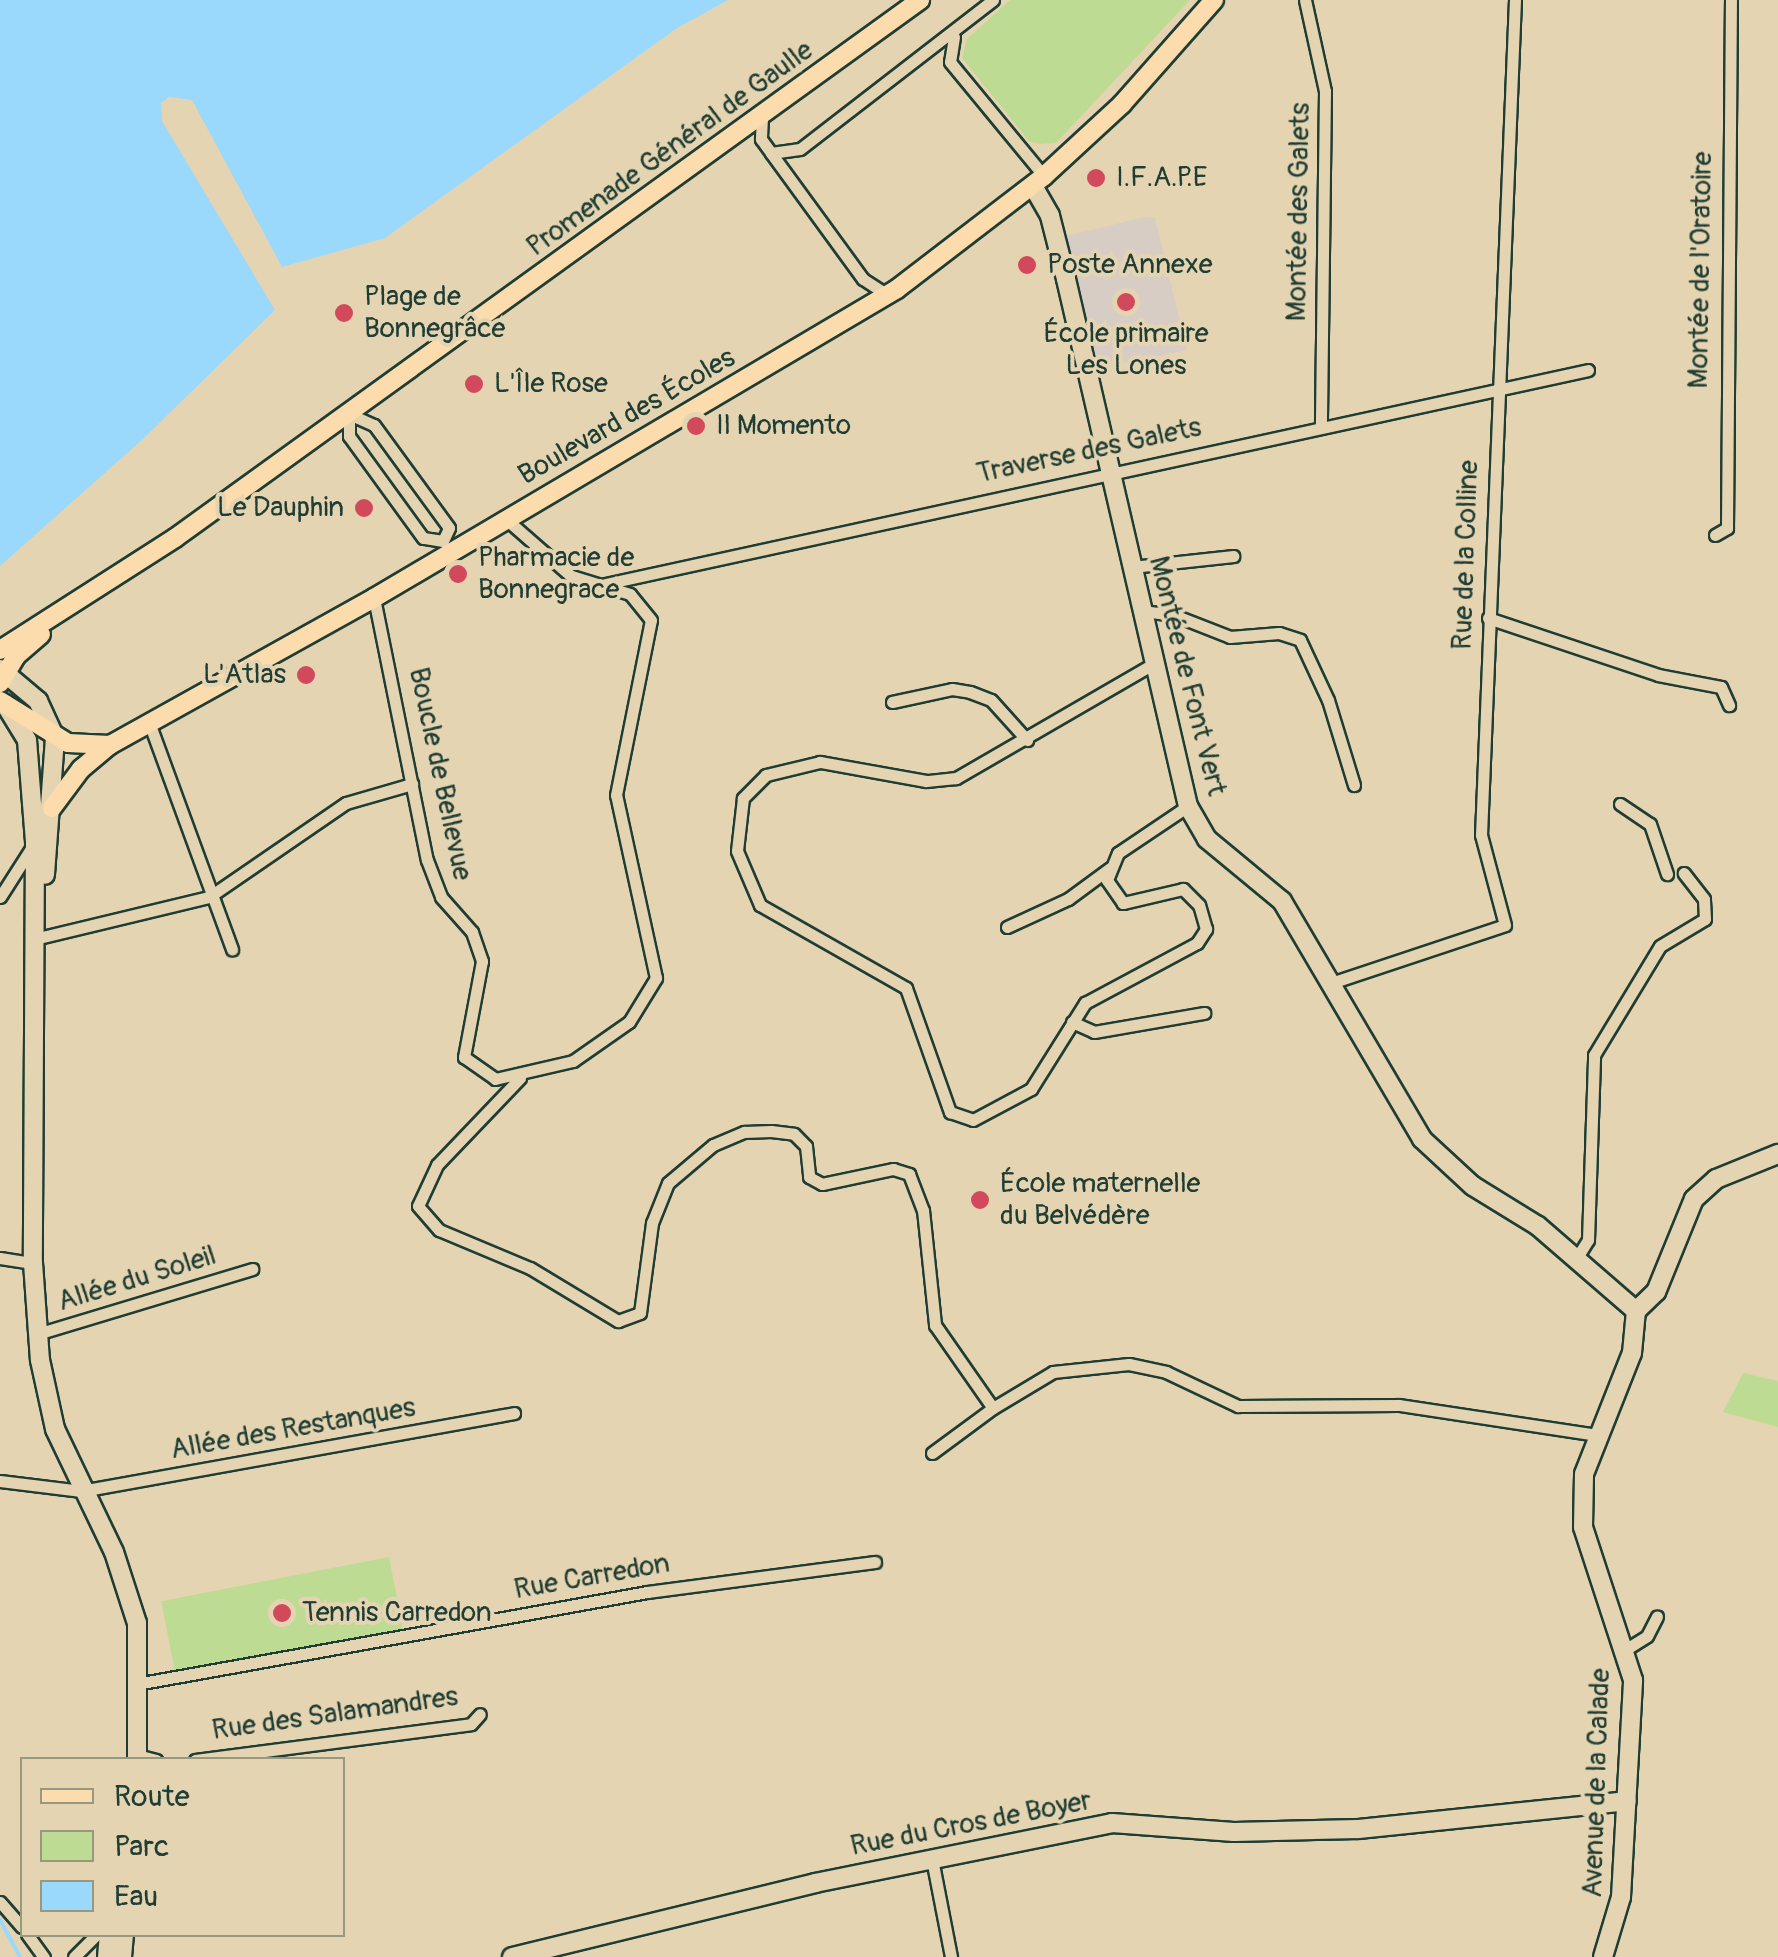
<!DOCTYPE html>
<meta charset="utf-8">
<style>
body{margin:0}
#map{position:relative;width:1778px;height:1957px;overflow:hidden;background:#e5d4b1;font-family:Pangolin,sans-serif}
div>[style]{position:absolute}
[style*='--x']{left:calc(var(--x)*1px);top:calc(var(--y)*1px);width:calc(var(--w)*1px);rotate:calc(var(--a)*1deg)}
.built>*{inset:0;background:#d7cdc4}
.green>*{inset:0;background:#bddb93;transform-origin:0 0}
.water>*{inset:0;background:#9ad8fc}
.stream>*{height:4px;margin:-2px;padding:0 2px;transform-origin:2px;border-radius:2px;background:#9ad8fc}
.roads{filter:drop-shadow(2px 0 #1f3d34) drop-shadow(-2px 0 #1f3d34) drop-shadow(0 2px #1f3d34) drop-shadow(0 -2px #1f3d34)}
.street>*{height:11px;margin:-5.5px;padding:0 5.5px;transform-origin:5.5px;border-radius:5.5px;background:#e5d4b1}
.secondary>*{height:18px;margin:-9px;padding:0 9px;transform-origin:9px;border-radius:9px;background:#e5d4b1}
.primary>*{height:18px;margin:-9px;padding:0 9px;transform-origin:9px;border-radius:9px;background:#fcdcac}
.dots>*{width:28px;height:28px;translate:-50% -50%;box-sizing:border-box;border:5px solid #e5d4b1;border-radius:50%}
span{translate:-50% -50%;white-space:nowrap;text-align:center;line-height:1.15;-webkit-text-stroke:8px #e5d4b1;paint-order:stroke}
.street-label{font-size:28px;color:#1f3d34}
.poi-label{font-size:28px;color:#1f3d34}
.left{translate:0 -50%;text-align:left}
.right{translate:-100% -50%;text-align:right}
.legend{position:absolute;left:20px;top:1757px;width:325px;height:180px;box-sizing:border-box;background:#e5d4b1;border:2px solid #96987f;margin:0;padding:12px 18px;list-style:none;font-size:30px;color:#1f3d34}
.legend li{display:flex;align-items:center;gap:20px;height:50px}
.legend b{width:50px;border:2px solid #96987f}
</style>
<div id="map">
<div class="built">
<i style="clip-path:polygon(1145px 217px,1155px 218px,1187px 350px,1091px 370px,1062px 237px)"></i>
</div>
<div class="green">
<i style="clip-path:polygon(1010px 0,1190px 0,1056px 143px,1039px 144px,1029px 141px,962px 58px,967px 39px)"></i>
<i style="clip-path:polygon(1743px 1373px,1778px 1381px,1778px 1427px,1723px 1412px)"></i>
<i style="left:389px;top:1557px;width:73px;height:232px;rotate:79deg"></i>
</div>
<div class="water">
<i style="clip-path:polygon(0 0,728px 0,677px 28px,385px 238px,282px 267px,192px 100px,169px 97px,161px 103px,162px 121px,275px 310px,144px 438px,0 566px)"></i>
</div>
<div class="stream">
<i style="--x:0;--y:1920;--w:42;--a:61.6"></i>
</div>
<div class="roads">
<div class="street">
<i style="--x:1305;--y:0;--w:93;--a:77.6"></i>
<i style="--x:1325;--y:91;--w:336;--a:90.7"></i>
<i style="--x:954;--y:37;--w:25;--a:99"></i>
<i style="--x:950;--y:62;--w:148;--a:50.5"></i>
<i style="--x:762;--y:118;--w:21;--a:93"></i>
<i style="--x:761;--y:139;--w:17;--a:54"></i>
<i style="--x:771;--y:153;--w:29;--a:-8"></i>
<i style="--x:800;--y:149;--w:244;--a:-37.7"></i>
<i style="--x:771;--y:153;--w:156;--a:53.9"></i>
<i style="--x:863;--y:279;--w:30;--a:33"></i>
<i style="--x:349;--y:414;--w:27;--a:24"></i>
<i style="--x:374;--y:425;--w:127;--a:53.9"></i>
<i style="--x:449;--y:528;--w:14;--a:115"></i>
<i style="--x:443;--y:541;--w:20;--a:-171"></i>
<i style="--x:423;--y:538;--w:126;--a:-126"></i>
<i style="--x:349;--y:436;--w:22;--a:-90"></i>
<i style="--x:1715;--y:535;--w:14;--a:-30"></i>
<i style="--x:1727;--y:528;--w:528;--a:-89.57"></i>
<i style="--x:1132;--y:567;--w:102;--a:-6.2"></i>
<i style="--x:605;--y:584;--w:1006;--a:-12.28"></i>
<i style="--x:374;--y:598;--w:267;--a:78.6"></i>
<i style="--x:427;--y:860;--w:40;--a:69"></i>
<i style="--x:441;--y:897;--w:47;--a:48.5"></i>
<i style="--x:472;--y:932;--w:31;--a:71"></i>
<i style="--x:482;--y:961;--w:98;--a:100.6"></i>
<i style="--x:464;--y:1057;--w:38;--a:35"></i>
<i style="--x:495;--y:1079;--w:80;--a:-13"></i>
<i style="--x:573;--y:1061;--w:68;--a:-34.9"></i>
<i style="--x:629;--y:1022;--w:52;--a:-58.5"></i>
<i style="--x:656;--y:978;--w:187;--a:-102.3"></i>
<i style="--x:616;--y:795;--w:178;--a:-78.7"></i>
<i style="--x:651;--y:620;--w:33;--a:-129"></i>
<i style="--x:630;--y:594;--w:62;--a:-163"></i>
<i style="--x:571;--y:576;--w:86;--a:-138.8"></i>
<i style="--x:1142;--y:611;--w:32;--a:7"></i>
<i style="--x:1174;--y:615;--w:60;--a:21.4"></i>
<i style="--x:1230;--y:637;--w:49;--a:-4.7"></i>
<i style="--x:1279;--y:633;--w:22;--a:18"></i>
<i style="--x:1300;--y:640;--w:66;--a:65"></i>
<i style="--x:1328;--y:700;--w:89;--a:73"></i>
<i style="--x:1488;--y:618;--w:179;--a:18.5"></i>
<i style="--x:1658;--y:675;--w:64;--a:10.8"></i>
<i style="--x:1721;--y:687;--w:20;--a:66"></i>
<i style="--x:1153;--y:664;--w:228;--a:149.9"></i>
<i style="--x:956;--y:778;--w:30;--a:174"></i>
<i style="--x:926;--y:781;--w:108;--a:-169.8"></i>
<i style="--x:820;--y:762;--w:56;--a:166.5"></i>
<i style="--x:766;--y:775;--w:33;--a:135"></i>
<i style="--x:743;--y:798;--w:53;--a:96.5"></i>
<i style="--x:737;--y:851;--w:59;--a:66.9"></i>
<i style="--x:760;--y:905;--w:168;--a:29.6"></i>
<i style="--x:906;--y:988;--w:132;--a:70.5"></i>
<i style="--x:950;--y:1112;--w:24;--a:19"></i>
<i style="--x:973;--y:1120;--w:66;--a:-28.1"></i>
<i style="--x:1031;--y:1089;--w:102;--a:-57.9"></i>
<i style="--x:1085;--y:1003;--w:127;--a:-28.2"></i>
<i style="--x:1197;--y:943;--w:17;--a:-57"></i>
<i style="--x:1206;--y:929;--w:25;--a:-106"></i>
<i style="--x:1199;--y:905;--w:23;--a:-135"></i>
<i style="--x:1183;--y:889;--w:62;--a:166.9"></i>
<i style="--x:1123;--y:903;--w:28;--a:-125"></i>
<i style="--x:1107;--y:880;--w:29;--a:-68"></i>
<i style="--x:1118;--y:853;--w:84;--a:-33.9"></i>
<i style="--x:892;--y:702;--w:61;--a:-12.2"></i>
<i style="--x:952;--y:689;--w:18;--a:9"></i>
<i style="--x:970;--y:692;--w:22;--a:21"></i>
<i style="--x:991;--y:700;--w:54;--a:48"></i>
<i style="--x:150;--y:725;--w:239;--a:69.9"></i>
<i style="--x:1620;--y:804;--w:36;--a:34"></i>
<i style="--x:1650;--y:824;--w:53;--a:71.2"></i>
<i style="--x:0;--y:897;--w:59;--a:-57.4"></i>
<i style="--x:1007;--y:927;--w:67;--a:-24.7"></i>
<i style="--x:1068;--y:899;--w:52;--a:-36.4"></i>
<i style="--x:38;--y:938;--w:176;--a:-13.5"></i>
<i style="--x:209;--y:897;--w:166;--a:-34.5"></i>
<i style="--x:346;--y:803;--w:69;--a:-16.1"></i>
<i style="--x:1331;--y:983;--w:183;--a:-18.4"></i>
<i style="--x:1505;--y:925;--w:93;--a:-104.9"></i>
<i style="--x:1481;--y:835;--w:836;--a:-87.67"></i>
<i style="--x:1072;--y:1022;--w:24;--a:24"></i>
<i style="--x:1094;--y:1032;--w:112;--a:-9.8"></i>
<i style="--x:520;--y:1078;--w:120;--a:133.7"></i>
<i style="--x:437;--y:1165;--w:45;--a:114.9"></i>
<i style="--x:418;--y:1206;--w:32;--a:49"></i>
<i style="--x:439;--y:1230;--w:99;--a:22.7"></i>
<i style="--x:530;--y:1268;--w:103;--a:31.1"></i>
<i style="--x:618;--y:1321;--w:23;--a:-20"></i>
<i style="--x:640;--y:1313;--w:91;--a:-82.4"></i>
<i style="--x:652;--y:1223;--w:43;--a:-68.2"></i>
<i style="--x:668;--y:1183;--w:59;--a:-40.2"></i>
<i style="--x:713;--y:1145;--w:34;--a:-23"></i>
<i style="--x:744;--y:1132;--w:27;--a:-2"></i>
<i style="--x:771;--y:1131;--w:23;--a:7"></i>
<i style="--x:794;--y:1134;--w:17;--a:45"></i>
<i style="--x:806;--y:1146;--w:31;--a:84"></i>
<i style="--x:809;--y:1177;--w:15;--a:28"></i>
<i style="--x:822;--y:1184;--w:73;--a:-11.9"></i>
<i style="--x:893;--y:1169;--w:17;--a:17"></i>
<i style="--x:909;--y:1174;--w:39;--a:69"></i>
<i style="--x:923;--y:1210;--w:116;--a:84"></i>
<i style="--x:935;--y:1325;--w:101;--a:55.1"></i>
<i style="--x:993;--y:1408;--w:70;--a:-31"></i>
<i style="--x:1053;--y:1372;--w:76;--a:-6"></i>
<i style="--x:1129;--y:1364;--w:38;--a:12"></i>
<i style="--x:1166;--y:1372;--w:80;--a:25.3"></i>
<i style="--x:1238;--y:1406;--w:161;--a:-0.4"></i>
<i style="--x:1399;--y:1405;--w:200;--a:8.6"></i>
<i style="--x:0;--y:1258;--w:33;--a:9"></i>
<i style="--x:1576;--y:1259;--w:22;--a:-58"></i>
<i style="--x:1588;--y:1240;--w:185;--a:-88.1"></i>
<i style="--x:1594;--y:1055;--w:127;--a:-58.8"></i>
<i style="--x:1660;--y:946;--w:52;--a:-31"></i>
<i style="--x:1705;--y:919;--w:20;--a:-93"></i>
<i style="--x:1704;--y:899;--w:33;--a:-128"></i>
<i style="--x:37;--y:1334;--w:225;--a:-16.8"></i>
<i style="--x:932;--y:1453;--w:76;--a:-36.4"></i>
<i style="--x:0;--y:1481;--w:82;--a:7"></i>
<i style="--x:81;--y:1491;--w:440;--a:-10.2"></i>
<i style="--x:1628;--y:1648;--w:22;--a:-32"></i>
<i style="--x:1647;--y:1636;--w:22;--a:-63"></i>
<i style="--x:142;--y:1683;--w:513;--a:-10.21"></i>
<i style="--x:647;--y:1592;--w:230;--a:-7.5"></i>
<i style="--x:137;--y:1755;--w:20;--a:15"></i>
<i style="--x:195;--y:1760;--w:278;--a:-7.4"></i>
<i style="--x:471;--y:1724;--w:13;--a:-48"></i>
<i style="--x:932;--y:1859;--w:100;--a:79"></i>
<i style="--x:0;--y:1902;--w:33;--a:49"></i>
<i style="--x:27;--y:1934;--w:29;--a:54"></i>
<i style="--x:74;--y:1957;--w:33;--a:-45"></i>
</div>
<div class="secondary">
<i style="--x:1033;--y:186;--w:34;--a:60"></i>
<i style="--x:1050;--y:216;--w:65;--a:75.7"></i>
<i style="--x:1066;--y:279;--w:541;--a:76.97"></i>
<i style="--x:1188;--y:806;--w:38;--a:60"></i>
<i style="--x:1207;--y:839;--w:97;--a:39.6"></i>
<i style="--x:1282;--y:901;--w:276;--a:59.5"></i>
<i style="--x:1422;--y:1139;--w:69;--a:42.7"></i>
<i style="--x:1473;--y:1186;--w:76;--a:31.6"></i>
<i style="--x:1538;--y:1226;--w:130;--a:40.9"></i>
<i style="--x:0;--y:669;--w:50;--a:40.1"></i>
<i style="--x:38;--y:701;--w:41;--a:65.3"></i>
<i style="--x:55;--y:738;--w:137;--a:94.2"></i>
<i style="--x:5;--y:704;--w:42;--a:58.6"></i>
<i style="--x:27;--y:740;--w:102;--a:85.5"></i>
<i style="--x:35;--y:842;--w:421;--a:90.3"></i>
<i style="--x:33;--y:1263;--w:97;--a:85.9"></i>
<i style="--x:40;--y:1360;--w:71;--a:77.7"></i>
<i style="--x:55;--y:1429;--w:136;--a:64.4"></i>
<i style="--x:114;--y:1552;--w:75;--a:72.1"></i>
<i style="--x:137;--y:1623;--w:137;--a:90"></i>
<i style="--x:107;--y:1957;--w:23;--a:-85"></i>
<i style="--x:122;--y:1957;--w:23;--a:-85"></i>
<i style="--x:512;--y:1957;--w:312;--a:-13.7"></i>
<i style="--x:815;--y:1883;--w:303;--a:-11.4"></i>
<i style="--x:1112;--y:1823;--w:122;--a:4.2"></i>
<i style="--x:1234;--y:1832;--w:124;--a:-1.4"></i>
<i style="--x:1358;--y:1829;--w:270;--a:-5.9"></i>
<i style="--x:1603;--y:1957;--w:63;--a:-73.3"></i>
<i style="--x:1621;--y:1897;--w:217;--a:-86.8"></i>
<i style="--x:1633;--y:1680;--w:161;--a:-108.1"></i>
<i style="--x:1583;--y:1527;--w:53;--a:-88.9"></i>
<i style="--x:1584;--y:1474;--w:130;--a:-68.4"></i>
<i style="--x:1632;--y:1353;--w:42;--a:-84.6"></i>
<i style="--x:1636;--y:1311;--w:28;--a:-44"></i>
<i style="--x:1656;--y:1292;--w:100;--a:-67.8"></i>
<i style="--x:1694;--y:1199;--w:30;--a:-42"></i>
<i style="--x:1716;--y:1179;--w:67;--a:-22"></i>
</div>
<div class="primary">
<i style="--x:0;--y:650;--w:208;--a:-32.6"></i>
<i style="--x:175;--y:538;--w:919;--a:-35.83"></i>
<i style="--x:0;--y:683;--w:31;--a:-59"></i>
<i style="--x:16;--y:656;--w:33;--a:-41"></i>
<i style="--x:0;--y:701;--w:80;--a:31.7"></i>
<i style="--x:68;--y:743;--w:42;--a:2.7"></i>
<i style="--x:110;--y:745;--w:302;--a:-29.1"></i>
<i style="--x:374;--y:598;--w:607;--a:-30.58"></i>
<i style="--x:897;--y:289;--w:185;--a:-37.5"></i>
<i style="--x:1044;--y:176;--w:106;--a:-42.7"></i>
<i style="--x:1122;--y:104;--w:139;--a:-48.5"></i>
<i style="--x:52;--y:808;--w:49;--a:-53.4"></i>
<i style="--x:81;--y:769;--w:38;--a:-40"></i>
</div>
</div>
<div class="dots">
<i style="left:1096px;top:178px;background:#d1495b"></i>
<i style="left:1027px;top:265px;background:#d1495b"></i>
<i style="left:1126px;top:302px;background:#d1495b"></i>
<i style="left:344px;top:313px;background:#d1495b"></i>
<i style="left:474px;top:384px;background:#d1495b"></i>
<i style="left:696px;top:426px;background:#d1495b"></i>
<i style="left:364px;top:508px;background:#d1495b"></i>
<i style="left:458px;top:574px;background:#d1495b"></i>
<i style="left:306px;top:675px;background:#d1495b"></i>
<i style="left:980px;top:1200px;background:#d1495b"></i>
<i style="left:282px;top:1613px;background:#d1495b"></i>
</div>
<div class="street-label">
<span style="left:670px;top:149px;rotate:-36deg">Promenade Général de Gaulle</span>
<span style="left:1299px;top:212px;rotate:-89deg">Montée des Galets</span>
<span style="left:1701px;top:270px;rotate:-89deg">Montée de l'Oratoire</span>
<span style="left:627px;top:417px;rotate:-30deg">Boulevard des Écoles</span>
<span style="left:1089px;top:451px;rotate:-12deg">Traverse des Galets</span>
<span style="left:1466px;top:555px;rotate:-88deg">Rue de la Colline</span>
<span style="left:1187px;top:676px;rotate:76deg">Montée de Font Vert</span>
<span style="left:440px;top:774px;rotate:78deg">Boucle de Bellevue</span>
<span style="left:137px;top:1279px;rotate:-17deg">Allée du Soleil</span>
<span style="left:293px;top:1429px;rotate:-10deg">Allée des Restanques</span>
<span style="left:592px;top:1577px;rotate:-10deg">Rue Carredon</span>
<span style="left:335px;top:1714px;rotate:-8deg">Rue des Salamandres</span>
<span style="left:1597px;top:1783px;rotate:-88deg">Avenue de la Calade</span>
<span style="left:971px;top:1824px;rotate:-11deg">Rue du Cros de Boyer</span>
</div>
<div class="poi-label">
<span class="left" style="left:1116px;top:178px">I.F.A.P.E</span>
<span class="left" style="left:1047px;top:265px">Poste Annexe</span>
<span class="left" style="left:364px;top:313px">Plage de<br>Bonnegrâce</span>
<span style="left:1126px;top:350px">École primaire<br>Les Lones</span>
<span class="left" style="left:494px;top:384px">L'Île Rose</span>
<span class="left" style="left:716px;top:426px">Il Momento</span>
<span class="right" style="left:344px;top:508px">Le Dauphin</span>
<span class="left" style="left:478px;top:574px">Pharmacie de<br>Bonnegrace</span>
<span class="right" style="left:286px;top:675px">L'Atlas</span>
<span class="left" style="left:1000px;top:1200px">École maternelle<br>du Belvédère</span>
<span class="left" style="left:302px;top:1613px">Tennis Carredon</span>
</div>
<ul class="legend">
<li><b style="height:12px;background:#fcdcac"></b>Route</li>
<li><b style="height:28px;background:#bddb93"></b>Parc</li>
<li><b style="height:28px;background:#9ad8fc"></b>Eau</li>
</ul>
</div>
